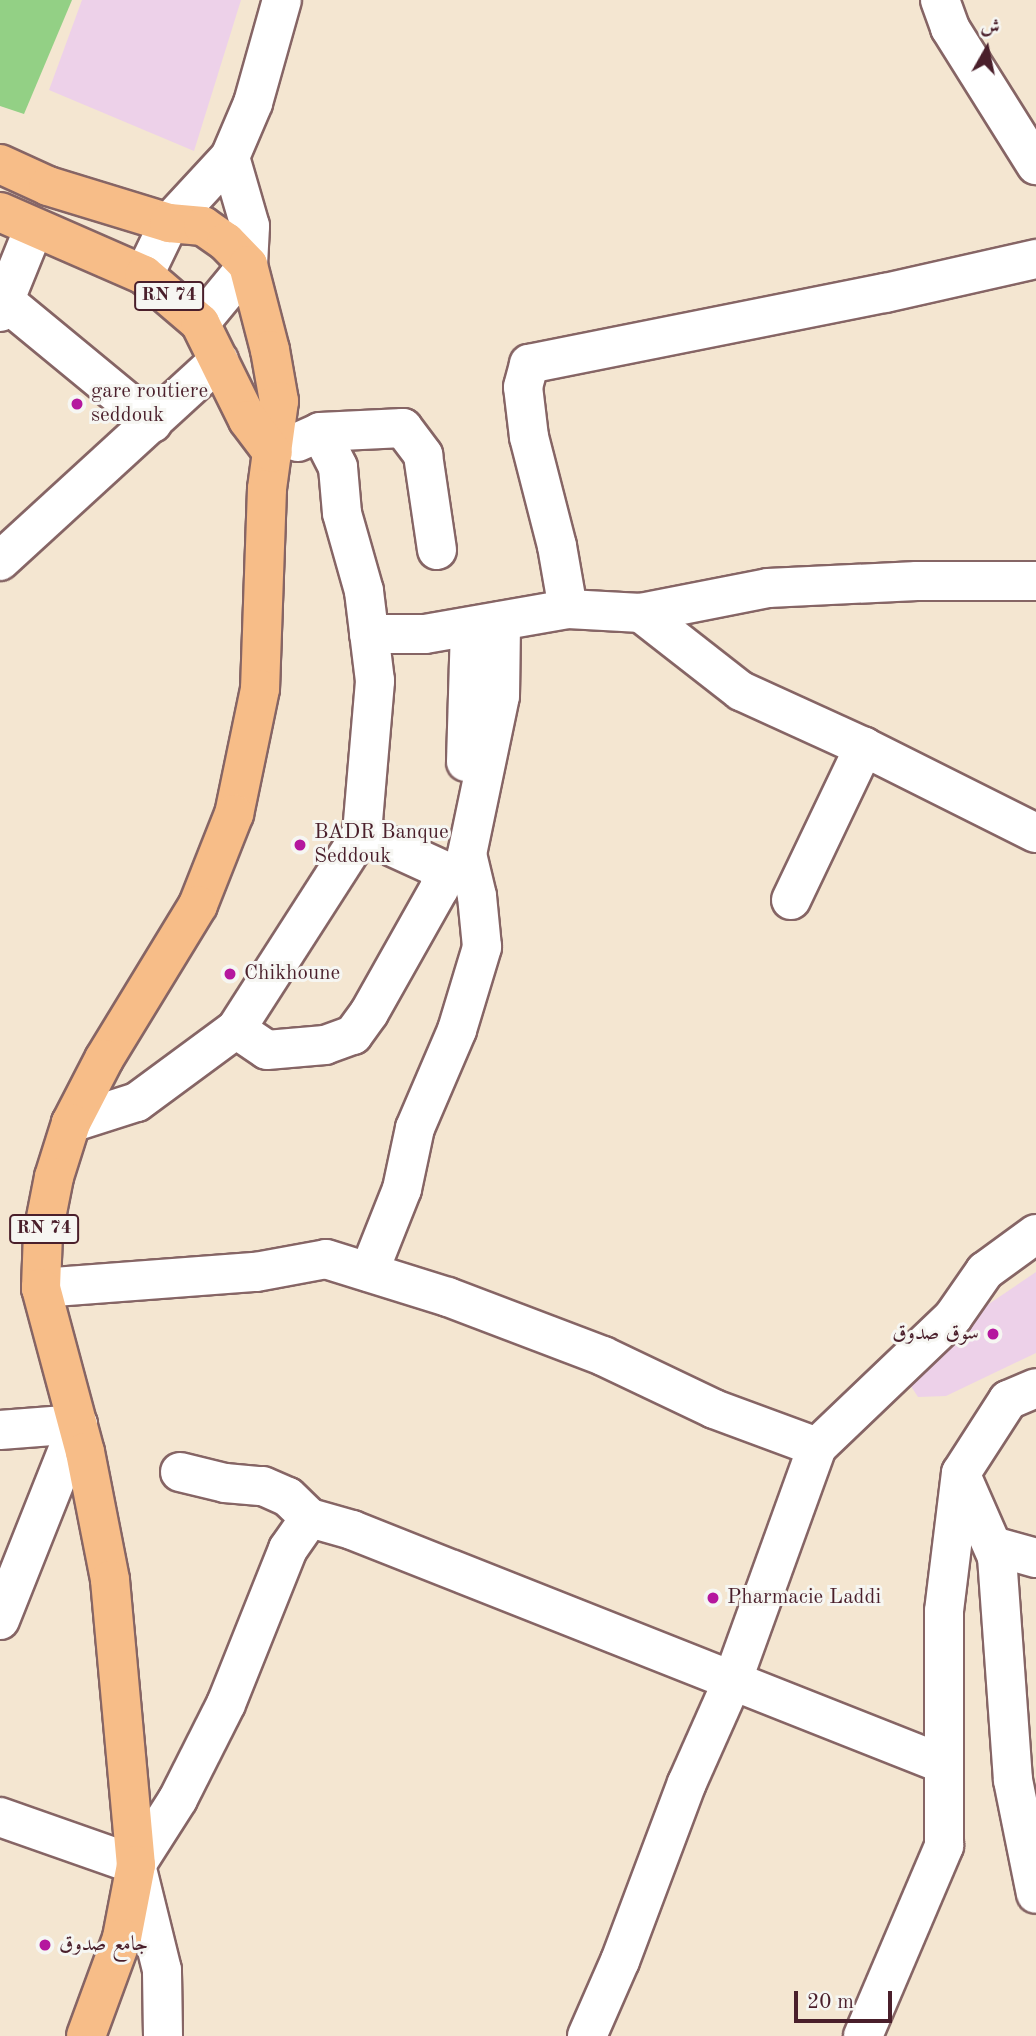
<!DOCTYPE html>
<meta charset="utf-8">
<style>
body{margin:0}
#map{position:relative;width:1036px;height:2036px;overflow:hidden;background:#f4e6d1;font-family:"Old Standard TT",Amiri,serif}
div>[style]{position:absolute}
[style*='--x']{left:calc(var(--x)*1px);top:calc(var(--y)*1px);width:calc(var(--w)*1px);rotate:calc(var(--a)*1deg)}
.built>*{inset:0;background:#edd1e9}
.green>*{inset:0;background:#93d085}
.roads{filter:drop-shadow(2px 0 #866565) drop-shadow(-2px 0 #866565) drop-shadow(0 2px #866565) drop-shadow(0 -2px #866565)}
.minor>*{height:38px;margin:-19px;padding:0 19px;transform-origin:19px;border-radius:19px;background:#fff}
.major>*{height:38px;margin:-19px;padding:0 19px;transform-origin:19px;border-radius:19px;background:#f7bd88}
.dots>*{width:19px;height:19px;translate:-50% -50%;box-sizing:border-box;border:4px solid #f6f6f2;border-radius:50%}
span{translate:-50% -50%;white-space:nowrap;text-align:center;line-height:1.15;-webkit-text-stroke:6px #f6f6f2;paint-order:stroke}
.shield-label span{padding:2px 5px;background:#f6f6f2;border:2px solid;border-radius:5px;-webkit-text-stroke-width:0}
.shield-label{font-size:19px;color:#4a1f2b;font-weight:700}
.poi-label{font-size:21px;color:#4a1f2b}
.left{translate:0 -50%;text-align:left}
.right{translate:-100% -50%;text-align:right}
.north{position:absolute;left:952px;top:14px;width:70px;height:70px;-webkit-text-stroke:5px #f6f6f2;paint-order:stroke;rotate:9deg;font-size:19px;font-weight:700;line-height:28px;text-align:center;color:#4a1f2b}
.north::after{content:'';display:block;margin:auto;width:24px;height:32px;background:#4a1f2b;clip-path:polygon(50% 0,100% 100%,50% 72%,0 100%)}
.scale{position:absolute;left:794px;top:1991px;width:98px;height:32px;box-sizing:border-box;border:4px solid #4a1f2b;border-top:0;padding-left:9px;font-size:21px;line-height:24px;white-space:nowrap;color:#4a1f2b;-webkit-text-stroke:5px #f6f6f2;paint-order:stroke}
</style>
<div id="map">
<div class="built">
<i style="clip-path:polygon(82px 0,241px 0,194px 151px,49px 90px)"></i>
<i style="clip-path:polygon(1036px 1272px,1036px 1353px,946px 1396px,918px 1397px,905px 1377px,971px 1316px)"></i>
</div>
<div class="green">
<i style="clip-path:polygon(0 0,72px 0,24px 114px,0 106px)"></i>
</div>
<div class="roads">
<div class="minor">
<i style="--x:940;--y:0;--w:30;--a:70"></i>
<i style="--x:950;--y:28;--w:162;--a:57.9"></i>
<i style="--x:144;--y:275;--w:58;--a:-64.3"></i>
<i style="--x:169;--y:223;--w:90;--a:-47.3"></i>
<i style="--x:230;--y:157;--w:59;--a:-66.9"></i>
<i style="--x:253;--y:103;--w:107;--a:-74.3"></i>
<i style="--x:6;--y:302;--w:190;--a:39.5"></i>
<i style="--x:0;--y:312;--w:91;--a:-68"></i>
<i style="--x:200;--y:323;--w:75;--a:-50.4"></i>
<i style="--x:248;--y:265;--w:39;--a:-87"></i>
<i style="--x:250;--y:226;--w:72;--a:-106.2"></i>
<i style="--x:298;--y:442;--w:24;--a:-24"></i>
<i style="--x:320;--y:432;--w:83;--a:-2.8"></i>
<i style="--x:403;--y:428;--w:34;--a:53"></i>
<i style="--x:423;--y:455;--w:96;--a:81.6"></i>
<i style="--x:0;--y:561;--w:297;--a:-42.5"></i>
<i style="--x:568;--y:609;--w:64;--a:-99.9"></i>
<i style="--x:557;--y:546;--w:113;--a:-104.4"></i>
<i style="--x:529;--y:437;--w:50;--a:-96.8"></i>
<i style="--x:523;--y:387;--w:24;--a:-75"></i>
<i style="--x:529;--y:364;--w:363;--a:-11.3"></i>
<i style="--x:885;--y:293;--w:155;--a:-12.7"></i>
<i style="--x:641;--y:613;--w:127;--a:38"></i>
<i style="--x:741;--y:691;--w:135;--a:24.5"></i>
<i style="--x:864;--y:747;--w:192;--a:26.6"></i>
<i style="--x:369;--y:634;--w:56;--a:0"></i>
<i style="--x:425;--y:634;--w:145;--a:-9.9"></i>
<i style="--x:568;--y:609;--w:73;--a:3.1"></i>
<i style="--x:641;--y:613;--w:129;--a:-11.1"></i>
<i style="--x:768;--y:588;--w:149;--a:-2.7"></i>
<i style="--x:917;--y:581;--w:119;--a:0"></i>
<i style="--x:466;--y:762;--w:135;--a:-88.3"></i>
<i style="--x:791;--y:900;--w:170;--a:-64.5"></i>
<i style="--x:236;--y:1029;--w:37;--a:34"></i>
<i style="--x:267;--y:1050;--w:58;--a:-4.9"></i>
<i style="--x:325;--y:1045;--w:30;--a:-20"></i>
<i style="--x:353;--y:1035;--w:27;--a:-54"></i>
<i style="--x:369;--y:1013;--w:142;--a:-60.6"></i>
<i style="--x:439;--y:889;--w:19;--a:-78"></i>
<i style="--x:443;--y:870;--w:89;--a:-155.4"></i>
<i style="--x:71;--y:1123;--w:69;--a:-17.7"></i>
<i style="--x:137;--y:1102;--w:123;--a:-36.4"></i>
<i style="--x:236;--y:1029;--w:233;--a:-57.3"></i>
<i style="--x:362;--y:833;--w:153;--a:-85.1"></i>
<i style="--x:375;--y:681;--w:91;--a:-97"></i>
<i style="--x:364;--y:591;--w:81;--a:-105.8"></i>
<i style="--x:342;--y:513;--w:46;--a:-95"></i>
<i style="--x:338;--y:467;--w:39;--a:-117"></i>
<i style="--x:369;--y:1272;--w:89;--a:-68.3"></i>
<i style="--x:402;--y:1189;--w:62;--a:-78"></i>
<i style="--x:415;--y:1128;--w:107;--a:-66.8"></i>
<i style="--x:457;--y:1030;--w:87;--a:-73.2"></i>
<i style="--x:482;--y:947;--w:51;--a:-95.6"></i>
<i style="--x:477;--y:896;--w:43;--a:-103.4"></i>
<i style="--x:467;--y:854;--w:161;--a:-78.2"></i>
<i style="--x:500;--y:696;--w:75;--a:-89.2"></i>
<i style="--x:41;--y:1288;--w:216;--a:-4.3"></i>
<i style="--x:256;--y:1272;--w:71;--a:-10.5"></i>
<i style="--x:326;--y:1259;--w:128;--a:17.3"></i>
<i style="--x:448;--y:1297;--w:166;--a:20.8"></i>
<i style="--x:603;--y:1356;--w:123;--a:25.5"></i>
<i style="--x:714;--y:1409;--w:110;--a:20.3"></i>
<i style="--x:817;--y:1447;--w:188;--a:-43.7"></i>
<i style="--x:953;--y:1317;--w:56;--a:-55.2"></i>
<i style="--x:985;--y:1271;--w:63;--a:-36"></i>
<i style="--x:0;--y:1430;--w:78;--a:-4.4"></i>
<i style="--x:78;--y:1424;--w:211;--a:111.7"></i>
<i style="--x:180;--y:1472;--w:46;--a:13.7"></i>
<i style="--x:225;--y:1483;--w:38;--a:5"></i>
<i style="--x:263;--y:1486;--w:27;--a:24"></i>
<i style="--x:288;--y:1497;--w:30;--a:44"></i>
<i style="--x:961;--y:1475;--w:90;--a:66.3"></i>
<i style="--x:997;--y:1557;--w:224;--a:85.9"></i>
<i style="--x:1013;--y:1780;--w:116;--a:78.6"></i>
<i style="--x:993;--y:1546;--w:45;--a:15.6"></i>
<i style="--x:0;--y:1817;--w:144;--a:19.4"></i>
<i style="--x:163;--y:2036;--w:66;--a:-90.9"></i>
<i style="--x:162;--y:1970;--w:108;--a:-103.9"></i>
<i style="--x:136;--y:1865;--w:78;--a:-57.5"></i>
<i style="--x:178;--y:1799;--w:106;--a:-63.2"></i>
<i style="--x:226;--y:1704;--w:167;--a:-68.2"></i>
<i style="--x:288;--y:1549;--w:38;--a:-55"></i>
<i style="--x:310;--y:1518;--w:44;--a:15.9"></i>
<i style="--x:352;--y:1530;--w:636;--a:21.6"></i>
<i style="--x:587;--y:2036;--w:82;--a:-66.3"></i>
<i style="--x:620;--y:1961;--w:190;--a:-69.4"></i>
<i style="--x:687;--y:1783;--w:111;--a:-66"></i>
<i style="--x:732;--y:1682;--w:250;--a:-70.1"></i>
<i style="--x:863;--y:2036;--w:207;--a:-66.9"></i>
<i style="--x:944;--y:1846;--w:235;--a:-90"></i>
<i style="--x:944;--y:1611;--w:139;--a:-83"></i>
<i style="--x:961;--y:1473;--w:87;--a:-57.2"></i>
<i style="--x:1008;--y:1400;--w:30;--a:-23"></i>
</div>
<div class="major">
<i style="--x:0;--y:164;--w:53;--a:24.6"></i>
<i style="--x:48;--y:186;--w:127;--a:17"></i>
<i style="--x:169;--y:223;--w:34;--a:5"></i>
<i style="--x:203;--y:226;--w:28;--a:35"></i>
<i style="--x:226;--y:242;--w:32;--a:46"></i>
<i style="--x:248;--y:265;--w:88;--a:75.5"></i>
<i style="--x:270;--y:350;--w:52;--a:80"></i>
<i style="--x:279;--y:401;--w:89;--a:97.8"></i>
<i style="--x:267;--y:489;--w:200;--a:92"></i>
<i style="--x:260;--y:689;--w:128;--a:101.7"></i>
<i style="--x:234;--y:814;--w:98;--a:111.6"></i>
<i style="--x:198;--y:905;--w:180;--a:121.4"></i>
<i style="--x:104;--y:1059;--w:72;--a:117.3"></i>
<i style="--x:71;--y:1123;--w:57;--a:107.5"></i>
<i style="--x:54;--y:1177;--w:57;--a:101.1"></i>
<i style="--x:43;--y:1233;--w:55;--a:92.1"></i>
<i style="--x:41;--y:1288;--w:170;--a:75"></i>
<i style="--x:85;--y:1452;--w:130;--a:78.9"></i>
<i style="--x:110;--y:1580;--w:286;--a:84.8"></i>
<i style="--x:136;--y:1865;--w:74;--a:100.9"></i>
<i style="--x:122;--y:1938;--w:104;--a:110.2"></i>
<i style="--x:0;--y:212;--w:157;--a:23.6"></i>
<i style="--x:144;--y:275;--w:74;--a:40.6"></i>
<i style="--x:200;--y:323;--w:108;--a:63.7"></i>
<i style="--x:248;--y:420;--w:41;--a:52.9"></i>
</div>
</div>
<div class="dots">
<i style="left:77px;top:404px;background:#b5179e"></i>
<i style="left:300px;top:845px;background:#b5179e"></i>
<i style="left:230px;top:974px;background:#b5179e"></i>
<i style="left:993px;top:1334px;background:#b5179e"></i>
<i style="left:713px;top:1598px;background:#b5179e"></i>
<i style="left:45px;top:1945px;background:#b5179e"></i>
</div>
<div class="shield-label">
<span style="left:169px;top:296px">RN 74</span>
<span style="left:44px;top:1229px">RN 74</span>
</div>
<div class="poi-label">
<span class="left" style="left:91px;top:404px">gare routiere<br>seddouk</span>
<span class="left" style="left:314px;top:845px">BADR Banque<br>Seddouk</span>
<span class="left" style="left:244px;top:974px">Chikhoune</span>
<span class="right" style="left:979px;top:1334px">سوق صدوق</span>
<span class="left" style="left:727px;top:1598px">Pharmacie Laddi</span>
<span class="left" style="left:59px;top:1945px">جامع صدوق</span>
</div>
<div class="north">ش</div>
<div class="scale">20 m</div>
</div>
